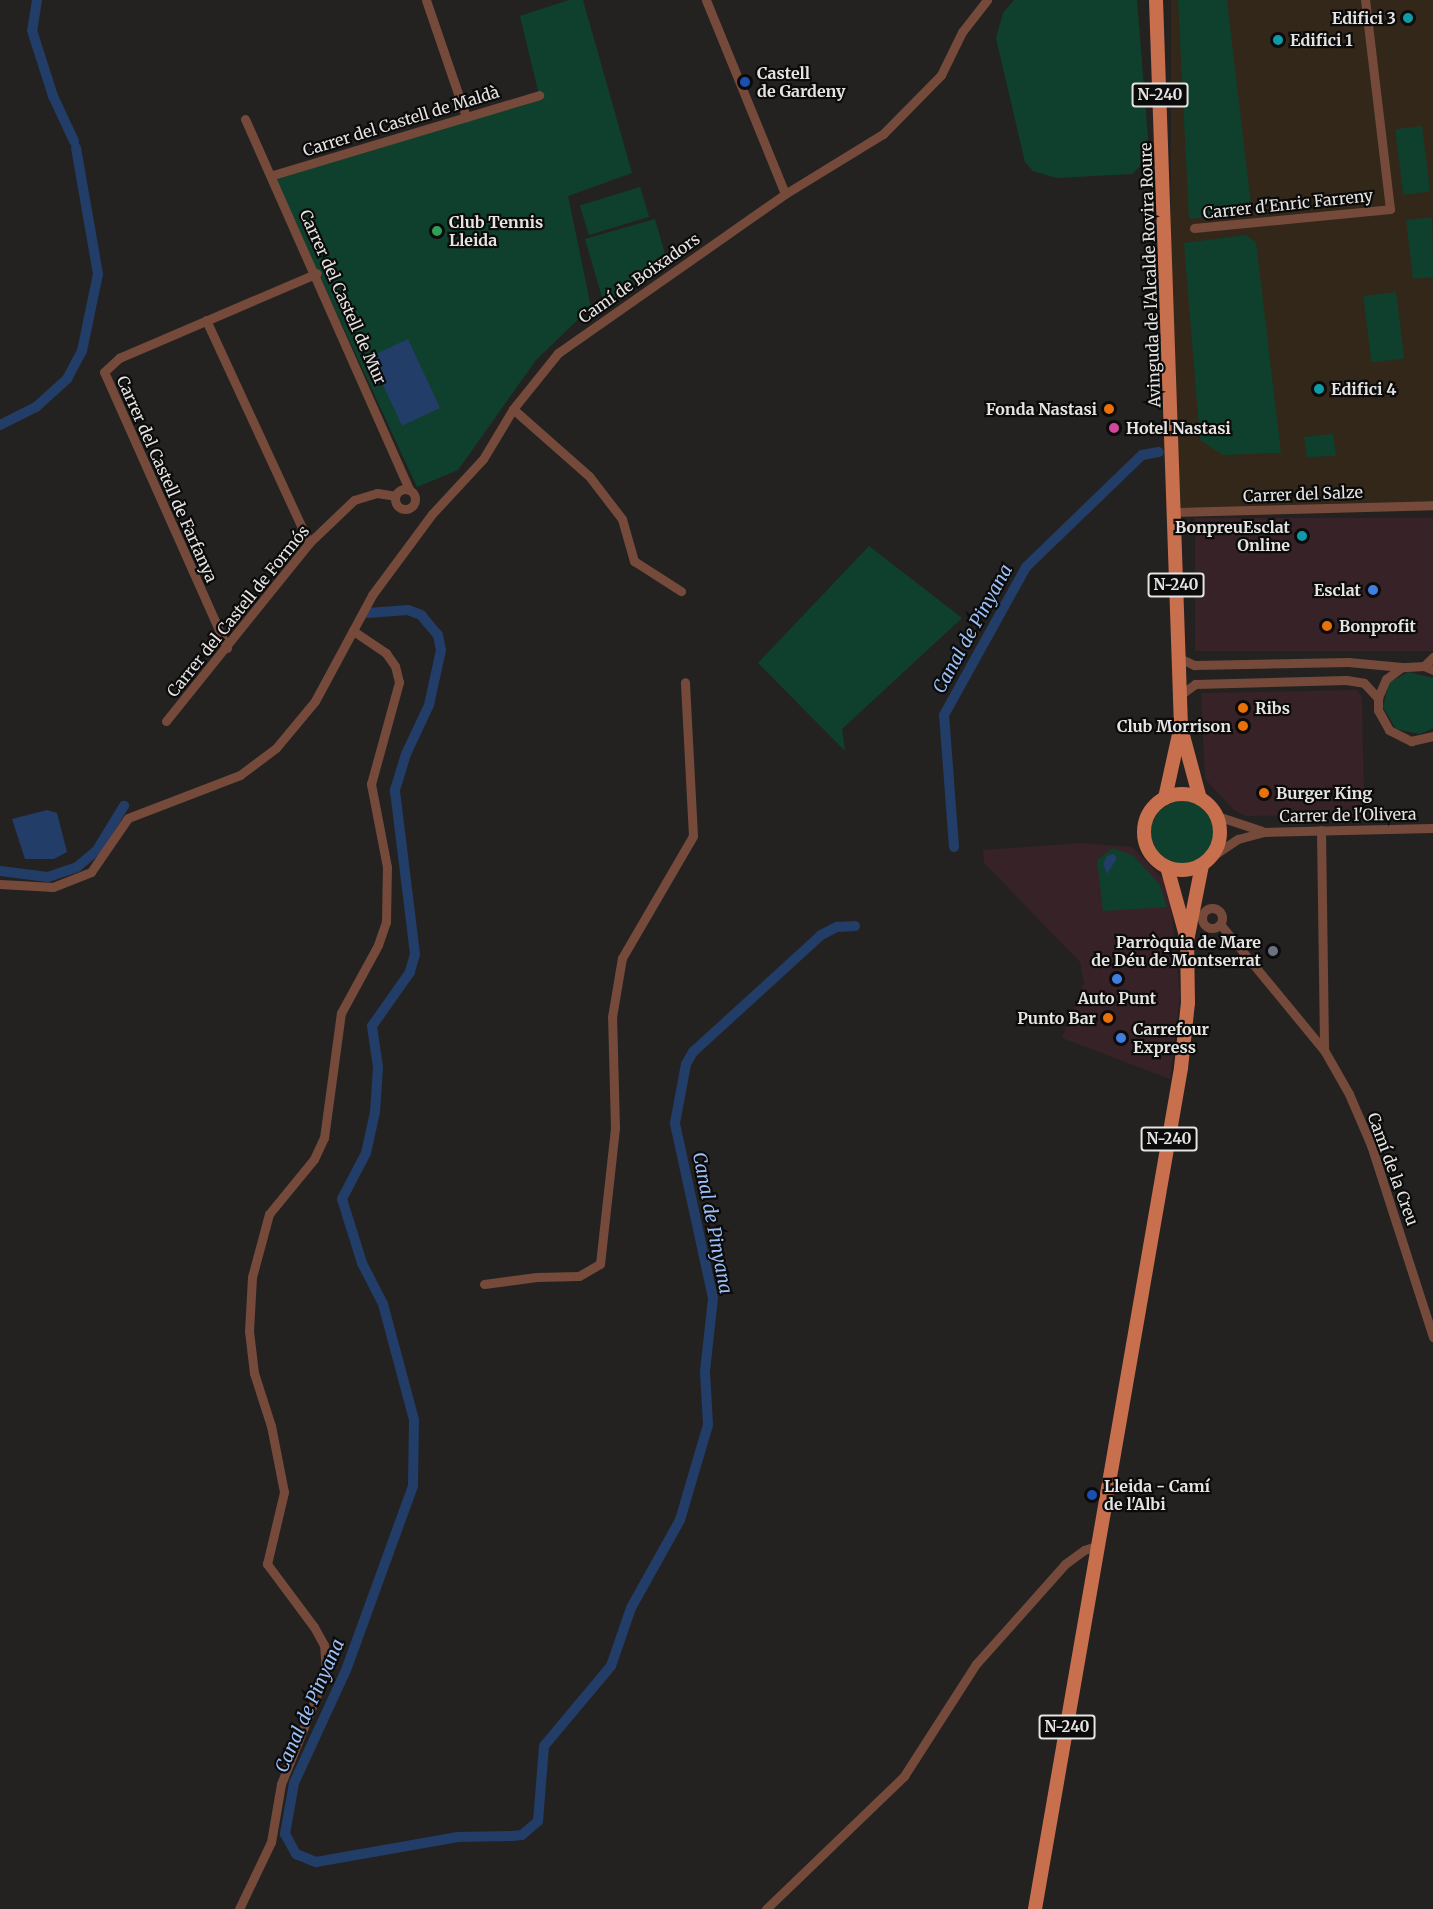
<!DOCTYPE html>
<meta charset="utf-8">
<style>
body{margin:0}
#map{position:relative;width:1433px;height:1909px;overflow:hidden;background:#242220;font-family:Merriweather,serif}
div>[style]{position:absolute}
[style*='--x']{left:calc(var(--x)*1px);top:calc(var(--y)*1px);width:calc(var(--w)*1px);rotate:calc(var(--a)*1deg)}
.commercial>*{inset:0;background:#372327;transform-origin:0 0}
.education>*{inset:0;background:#332719;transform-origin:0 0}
.green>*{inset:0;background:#0f402d;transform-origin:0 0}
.round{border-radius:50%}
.water>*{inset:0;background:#213d68;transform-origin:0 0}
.canal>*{height:10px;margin:-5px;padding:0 5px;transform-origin:5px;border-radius:5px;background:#213d68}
.minor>*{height:9px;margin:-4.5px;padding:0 4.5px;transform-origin:4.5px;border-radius:4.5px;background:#754a3b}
.minor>.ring{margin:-4.5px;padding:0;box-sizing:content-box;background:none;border:9px solid #754a3b;border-radius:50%}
.primary>*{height:14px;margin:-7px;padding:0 7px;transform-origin:7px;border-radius:7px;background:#c86f4e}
.primary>.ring{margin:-7px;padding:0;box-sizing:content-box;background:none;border:14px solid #c86f4e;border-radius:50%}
.dots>*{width:16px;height:16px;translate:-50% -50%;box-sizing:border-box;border:3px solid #0c0b0b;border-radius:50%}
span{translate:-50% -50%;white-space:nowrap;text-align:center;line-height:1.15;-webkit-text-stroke:4.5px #0c0b0b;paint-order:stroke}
.shield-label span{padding:2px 4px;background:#0c0b0b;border:2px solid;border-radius:4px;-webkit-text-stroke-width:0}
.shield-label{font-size:15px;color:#e5e4e2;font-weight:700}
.poi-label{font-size:16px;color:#e5e4e2;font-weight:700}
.right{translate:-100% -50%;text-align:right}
.left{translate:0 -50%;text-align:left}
.street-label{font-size:16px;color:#e5e4e2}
.water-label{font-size:18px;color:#9cc0f9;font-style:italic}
</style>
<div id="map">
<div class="commercial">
<i style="left:1433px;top:518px;width:133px;height:238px;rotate:90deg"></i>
<i style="clip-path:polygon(1357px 690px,1362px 698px,1364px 814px,1246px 816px,1234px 810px,1205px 779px,1201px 693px)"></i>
<i style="clip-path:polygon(1081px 843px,1132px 847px,1165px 881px,1170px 896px,1180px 995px,1170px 1079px,1062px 1038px,1084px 983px,1080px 962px,984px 863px,983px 850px)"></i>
</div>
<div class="education">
<i style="left:1171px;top:0;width:262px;height:507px"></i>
</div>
<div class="green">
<i style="clip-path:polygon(569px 0,583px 0,632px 173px,568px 196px,591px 307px,536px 360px,458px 470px,417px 487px,273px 175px,539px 95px,520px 16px)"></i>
<i style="clip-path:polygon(1014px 0,1137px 0,1148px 139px,1140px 166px,1132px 174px,1057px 178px,1033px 171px,1025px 162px,996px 38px,1003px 13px)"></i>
<i style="clip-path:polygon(1178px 0,1227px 0,1251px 205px,1246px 213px,1189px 219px)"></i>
<i style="left:1422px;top:126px;width:66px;height:27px;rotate:83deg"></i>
<i style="left:640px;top:187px;width:31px;height:63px;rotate:73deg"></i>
<i style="clip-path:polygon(1432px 217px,1433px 277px,1413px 279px,1406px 220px)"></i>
<i style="clip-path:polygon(655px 219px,668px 264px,604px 304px,585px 239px)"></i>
<i style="clip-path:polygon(1246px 235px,1256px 242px,1281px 453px,1223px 455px,1200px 440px,1184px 243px)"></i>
<i style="left:1396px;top:292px;width:67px;height:33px;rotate:83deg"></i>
<i style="clip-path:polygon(1333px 434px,1336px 456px,1307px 457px,1304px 437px)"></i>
<i style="clip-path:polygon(869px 546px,962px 618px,842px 729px,845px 751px,758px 663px)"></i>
<i style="clip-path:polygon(1408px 672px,1433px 678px,1433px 728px,1420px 734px,1396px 729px,1383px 707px,1389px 683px)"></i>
<i class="round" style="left:1151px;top:801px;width:64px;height:64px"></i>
<i style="clip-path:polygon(1113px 848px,1134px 856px,1159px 884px,1167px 907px,1103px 911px,1097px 860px)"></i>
</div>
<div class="water">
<i style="left:408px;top:339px;width:76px;height:42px;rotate:65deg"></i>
<i style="clip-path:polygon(47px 810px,57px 813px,67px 852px,54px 859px,25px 859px,12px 819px)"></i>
<i style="clip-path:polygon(1114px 854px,1117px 858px,1107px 874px,1103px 864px,1107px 856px)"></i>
</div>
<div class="canal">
<i style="--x:37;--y:0;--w:30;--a:99"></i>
<i style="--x:32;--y:30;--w:14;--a:73"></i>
<i style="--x:36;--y:43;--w:56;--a:72.2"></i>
<i style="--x:53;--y:96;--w:50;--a:65"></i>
<i style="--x:0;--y:425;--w:40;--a:-26.6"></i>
<i style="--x:36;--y:407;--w:42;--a:-42.1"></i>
<i style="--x:67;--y:379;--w:32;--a:-62"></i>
<i style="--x:82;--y:351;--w:79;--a:-78.3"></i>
<i style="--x:98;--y:274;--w:128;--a:-99.9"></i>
<i style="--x:368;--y:613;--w:40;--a:-4.3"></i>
<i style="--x:408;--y:610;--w:14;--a:21"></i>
<i style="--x:421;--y:615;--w:26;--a:50"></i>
<i style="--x:438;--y:635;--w:15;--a:79"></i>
<i style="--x:441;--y:650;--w:56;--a:102.3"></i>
<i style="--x:429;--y:705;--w:54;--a:115.1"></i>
<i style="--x:406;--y:754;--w:39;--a:107"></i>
<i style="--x:395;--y:791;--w:164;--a:83"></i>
<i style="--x:415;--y:954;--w:19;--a:106"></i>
<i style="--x:410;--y:972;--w:66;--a:125.1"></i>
<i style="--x:372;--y:1026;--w:41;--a:81.7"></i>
<i style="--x:378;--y:1067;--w:45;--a:93.8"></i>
<i style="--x:375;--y:1112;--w:42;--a:102.4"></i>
<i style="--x:366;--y:1153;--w:52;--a:117.6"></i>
<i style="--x:342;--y:1199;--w:67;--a:72.6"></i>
<i style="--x:362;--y:1263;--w:46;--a:62.9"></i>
<i style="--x:383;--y:1304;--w:120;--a:75"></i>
<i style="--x:414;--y:1420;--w:66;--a:90.9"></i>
<i style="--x:413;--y:1486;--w:196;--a:110"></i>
<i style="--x:346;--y:1670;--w:124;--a:114.7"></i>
<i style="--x:294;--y:1783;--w:52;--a:100"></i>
<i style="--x:285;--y:1834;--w:23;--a:61"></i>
<i style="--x:296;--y:1854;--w:22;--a:22"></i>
<i style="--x:316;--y:1862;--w:144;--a:-10"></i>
<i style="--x:458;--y:1837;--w:54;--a:-1.1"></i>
<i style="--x:512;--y:1836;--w:10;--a:-6"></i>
<i style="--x:522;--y:1835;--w:21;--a:-41"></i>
<i style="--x:538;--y:1821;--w:75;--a:-85.4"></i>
<i style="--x:544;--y:1746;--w:104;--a:-50.1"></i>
<i style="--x:611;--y:1666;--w:61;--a:-71"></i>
<i style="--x:631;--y:1608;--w:101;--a:-60.9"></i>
<i style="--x:680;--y:1520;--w:99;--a:-73.6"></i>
<i style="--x:708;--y:1425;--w:54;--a:-93.2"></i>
<i style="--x:705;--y:1371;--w:73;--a:-83.7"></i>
<i style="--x:713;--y:1298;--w:179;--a:-102.3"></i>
<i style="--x:675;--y:1123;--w:60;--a:-79.4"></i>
<i style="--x:686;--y:1064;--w:14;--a:-60"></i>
<i style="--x:693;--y:1052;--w:173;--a:-42.4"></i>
<i style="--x:821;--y:935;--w:18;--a:-27"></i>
<i style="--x:837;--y:927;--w:18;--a:-3"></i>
<i style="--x:954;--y:847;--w:132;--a:-94.3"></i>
<i style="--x:944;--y:715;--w:169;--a:-61"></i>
<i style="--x:1026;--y:567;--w:161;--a:-44"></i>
<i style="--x:1142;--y:455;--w:17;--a:-10"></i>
<i style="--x:0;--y:871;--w:48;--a:7.1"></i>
<i style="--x:48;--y:877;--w:31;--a:-19"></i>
<i style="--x:77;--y:867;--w:26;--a:-40"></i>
<i style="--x:97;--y:850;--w:52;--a:-58.5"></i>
</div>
<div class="minor">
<i style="--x:426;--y:0;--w:124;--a:71.1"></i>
<i style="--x:706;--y:0;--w:209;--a:67.8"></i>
<i style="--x:245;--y:119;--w:405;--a:66.1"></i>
<i style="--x:273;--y:175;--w:278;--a:-16.7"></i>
<i style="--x:1194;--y:228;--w:197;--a:-5.5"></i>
<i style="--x:1390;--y:209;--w:210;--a:-96.8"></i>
<i style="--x:206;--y:320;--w:246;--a:65.2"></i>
<i style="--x:513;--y:409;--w:101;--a:41.4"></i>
<i style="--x:589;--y:476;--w:54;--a:52.5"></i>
<i style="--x:622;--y:519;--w:44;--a:74.1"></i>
<i style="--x:634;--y:561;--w:56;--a:32.6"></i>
<i class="ring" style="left:395px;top:489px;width:11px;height:11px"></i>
<i style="--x:1174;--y:512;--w:259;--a:-1.5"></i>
<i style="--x:227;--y:648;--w:302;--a:-114"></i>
<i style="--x:104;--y:372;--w:21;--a:-43"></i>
<i style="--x:119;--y:358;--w:215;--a:-23.2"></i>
<i style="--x:1179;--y:658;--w:17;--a:25"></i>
<i style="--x:1194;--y:665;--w:154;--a:-1.1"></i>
<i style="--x:1348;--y:662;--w:54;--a:5.3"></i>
<i style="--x:1424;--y:666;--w:13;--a:-45"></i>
<i style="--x:1433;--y:670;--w:10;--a:-156"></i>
<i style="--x:1424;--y:666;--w:22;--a:177"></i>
<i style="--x:1402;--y:667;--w:20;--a:143"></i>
<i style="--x:1386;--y:679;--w:21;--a:113"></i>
<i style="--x:1378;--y:698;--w:12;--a:90"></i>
<i style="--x:1378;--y:710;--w:23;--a:61"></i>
<i style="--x:1389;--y:730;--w:25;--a:27"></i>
<i style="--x:1411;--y:741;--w:23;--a:-13"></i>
<i style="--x:1180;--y:695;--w:19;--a:-36"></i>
<i style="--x:1195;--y:684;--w:151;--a:-1.5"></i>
<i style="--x:1346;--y:680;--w:18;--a:9"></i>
<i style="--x:1364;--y:683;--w:21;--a:47"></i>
<i style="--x:166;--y:721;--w:228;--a:-51.2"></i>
<i style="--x:309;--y:543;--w:62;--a:-43.7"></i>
<i style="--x:354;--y:500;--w:24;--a:-17"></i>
<i style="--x:377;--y:493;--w:18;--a:9"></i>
<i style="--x:1217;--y:816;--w:47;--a:18.4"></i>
<i style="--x:1321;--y:830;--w:220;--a:89.2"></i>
<i style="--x:1214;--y:855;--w:29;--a:-34"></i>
<i style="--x:1238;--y:839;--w:27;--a:-15"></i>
<i style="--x:1264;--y:832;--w:169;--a:-1.4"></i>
<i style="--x:0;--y:884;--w:53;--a:3.2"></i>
<i style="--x:53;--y:887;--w:41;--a:-21.5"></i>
<i style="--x:91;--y:872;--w:65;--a:-55.6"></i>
<i style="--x:128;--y:818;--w:120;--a:-21"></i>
<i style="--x:240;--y:775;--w:45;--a:-36.9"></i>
<i style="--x:276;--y:748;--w:61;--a:-50.3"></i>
<i style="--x:315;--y:701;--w:120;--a:-61.7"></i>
<i style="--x:372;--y:595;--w:101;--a:-53.5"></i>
<i style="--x:432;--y:514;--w:75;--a:-47.2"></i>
<i style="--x:483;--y:459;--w:58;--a:-59"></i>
<i style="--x:513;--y:409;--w:72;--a:-51.2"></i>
<i style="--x:558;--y:353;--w:277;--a:-35"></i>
<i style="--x:785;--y:194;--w:115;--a:-31.5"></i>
<i style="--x:883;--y:134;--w:83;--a:-45.5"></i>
<i style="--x:941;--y:75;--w:48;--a:-64"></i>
<i style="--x:962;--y:32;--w:41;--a:-52"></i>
<i class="ring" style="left:1202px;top:908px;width:11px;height:11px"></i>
<i style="--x:1220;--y:924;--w:163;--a:50.5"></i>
<i style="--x:1324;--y:1050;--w:51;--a:60.4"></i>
<i style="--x:1349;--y:1094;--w:56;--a:66.7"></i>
<i style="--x:1371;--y:1145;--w:202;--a:72.1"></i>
<i style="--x:484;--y:1284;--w:53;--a:-7.5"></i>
<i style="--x:537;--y:1277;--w:42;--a:-1.4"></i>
<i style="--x:579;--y:1276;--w:24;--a:-30"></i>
<i style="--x:600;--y:1264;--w:137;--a:-83.7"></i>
<i style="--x:615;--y:1128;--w:111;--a:-91.5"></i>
<i style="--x:612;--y:1017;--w:60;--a:-80.4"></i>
<i style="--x:622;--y:958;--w:141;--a:-59.8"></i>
<i style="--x:693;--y:836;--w:154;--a:-93"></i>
<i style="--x:239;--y:1909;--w:74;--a:-64.5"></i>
<i style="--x:271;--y:1842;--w:59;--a:-80.2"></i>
<i style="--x:281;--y:1784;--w:121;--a:-68.1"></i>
<i style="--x:326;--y:1672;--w:27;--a:-94"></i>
<i style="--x:324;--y:1645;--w:21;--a:-119"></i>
<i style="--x:314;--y:1627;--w:79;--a:-126.7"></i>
<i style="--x:267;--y:1564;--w:74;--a:-76.7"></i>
<i style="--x:284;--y:1492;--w:67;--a:-101.1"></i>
<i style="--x:271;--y:1426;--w:56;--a:-107.8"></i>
<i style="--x:254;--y:1373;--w:42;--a:-96.8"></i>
<i style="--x:249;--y:1331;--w:54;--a:-86.8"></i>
<i style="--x:252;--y:1277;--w:65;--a:-74.9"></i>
<i style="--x:269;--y:1214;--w:71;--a:-50.7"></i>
<i style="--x:314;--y:1159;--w:23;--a:-65"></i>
<i style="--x:324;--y:1138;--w:126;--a:-82.3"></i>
<i style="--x:341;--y:1013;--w:77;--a:-61.4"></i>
<i style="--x:378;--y:945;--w:24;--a:-71"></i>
<i style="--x:386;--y:922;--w:55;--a:-89"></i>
<i style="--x:387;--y:867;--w:85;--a:-100.9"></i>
<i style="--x:371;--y:784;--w:106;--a:-74.6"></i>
<i style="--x:399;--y:682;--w:16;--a:-104"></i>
<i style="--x:395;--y:666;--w:16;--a:-125"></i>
<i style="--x:386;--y:653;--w:40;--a:-146"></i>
<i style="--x:766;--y:1909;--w:192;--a:-43.9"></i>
<i style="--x:904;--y:1776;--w:133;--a:-57.3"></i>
<i style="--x:976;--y:1664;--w:134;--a:-48.3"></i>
<i style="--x:1065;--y:1564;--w:24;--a:-36"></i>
<i style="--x:1084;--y:1550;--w:16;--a:-18"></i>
</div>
<div class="primary">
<i style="--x:1156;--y:0;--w:728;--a:88.03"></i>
<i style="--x:1181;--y:728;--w:73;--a:75"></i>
<i class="ring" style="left:1144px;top:794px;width:62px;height:62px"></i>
<i style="--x:1165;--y:798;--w:70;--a:-77.6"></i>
<i style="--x:1167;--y:867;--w:75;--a:74.5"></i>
<i style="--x:1035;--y:1909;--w:854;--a:-80.15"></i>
<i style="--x:1181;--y:1068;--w:65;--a:-83.9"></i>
<i style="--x:1188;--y:1003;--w:62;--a:-90.9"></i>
<i style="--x:1187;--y:941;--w:77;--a:-78.8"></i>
</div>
<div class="dots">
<i style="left:1408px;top:18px;background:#0f9aa8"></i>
<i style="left:1278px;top:40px;background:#0f9aa8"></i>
<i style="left:745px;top:82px;background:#1a4fb4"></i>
<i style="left:437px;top:231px;background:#2e9e5b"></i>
<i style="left:1319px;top:389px;background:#0f9aa8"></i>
<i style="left:1109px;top:409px;background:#e8710a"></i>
<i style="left:1114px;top:428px;background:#d1479c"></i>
<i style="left:1302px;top:536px;background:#0f9aa8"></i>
<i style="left:1373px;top:590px;background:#3f7fe0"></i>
<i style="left:1327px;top:626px;background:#e8710a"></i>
<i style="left:1243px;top:708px;background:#e8710a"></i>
<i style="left:1243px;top:726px;background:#e8710a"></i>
<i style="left:1264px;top:793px;background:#e8710a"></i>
<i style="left:1273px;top:951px;background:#6b7280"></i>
<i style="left:1117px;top:979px;background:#3f7fe0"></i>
<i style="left:1108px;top:1018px;background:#e8710a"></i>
<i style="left:1121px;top:1038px;background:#3f7fe0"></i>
<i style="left:1092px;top:1495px;background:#1a4fb4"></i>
</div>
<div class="shield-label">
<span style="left:1160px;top:95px">N-240</span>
<span style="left:1176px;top:585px">N-240</span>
<span style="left:1169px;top:1139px">N-240</span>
<span style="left:1067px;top:1727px">N-240</span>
</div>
<div class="poi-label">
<span class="right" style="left:1396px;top:18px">Edifici 3</span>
<span class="left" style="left:1290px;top:40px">Edifici 1</span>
<span class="left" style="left:757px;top:82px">Castell<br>de Gardeny</span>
<span class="left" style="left:449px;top:231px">Club Tennis<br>Lleida</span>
<span class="left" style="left:1331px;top:389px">Edifici 4</span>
<span class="right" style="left:1097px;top:409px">Fonda Nastasi</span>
<span class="left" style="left:1126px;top:428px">Hotel Nastasi</span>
<span class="right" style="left:1290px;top:536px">BonpreuEsclat<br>Online</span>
<span class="right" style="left:1361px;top:590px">Esclat</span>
<span class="left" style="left:1339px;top:626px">Bonprofit</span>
<span class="left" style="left:1255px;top:708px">Ribs</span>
<span class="right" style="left:1231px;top:726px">Club Morrison</span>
<span class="left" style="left:1276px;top:793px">Burger King</span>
<span class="right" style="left:1261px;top:951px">Parròquia de Mare<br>de Déu de Montserrat</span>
<span style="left:1117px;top:998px">Auto Punt</span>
<span class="right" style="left:1096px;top:1018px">Punto Bar</span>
<span class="left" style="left:1133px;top:1038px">Carrefour<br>Express</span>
<span class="left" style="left:1104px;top:1495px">Lleida - Camí<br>de l'Albi</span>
</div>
<div class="street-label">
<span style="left:401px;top:121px;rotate:-17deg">Carrer del Castell de Maldà</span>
<span style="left:1288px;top:204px;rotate:-6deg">Carrer d'Enric Farreny</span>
<span style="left:1150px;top:275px;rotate:-92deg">Avinguda de l'Alcalde Rovira Roure</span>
<span style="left:639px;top:278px;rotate:-35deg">Camí de Boixadors</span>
<span style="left:343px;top:297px;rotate:66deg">Carrer del Castell de Mur</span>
<span style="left:167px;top:479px;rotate:66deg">Carrer del Castell de Farfanya</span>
<span style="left:1303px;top:494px;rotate:-2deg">Carrer del Salze</span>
<span style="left:238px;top:611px;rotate:-51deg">Carrer del Castell de Formós</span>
<span style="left:1348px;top:815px;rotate:-1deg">Carrer de l'Olivera</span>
<span style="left:1393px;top:1169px;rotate:70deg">Camí de la Creu</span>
</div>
<div class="water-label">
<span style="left:973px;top:629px;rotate:-61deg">Canal de Pinyana</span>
<span style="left:712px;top:1223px;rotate:79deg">Canal de Pinyana</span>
<span style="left:310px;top:1706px;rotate:-66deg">Canal de Pinyana</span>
</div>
</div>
